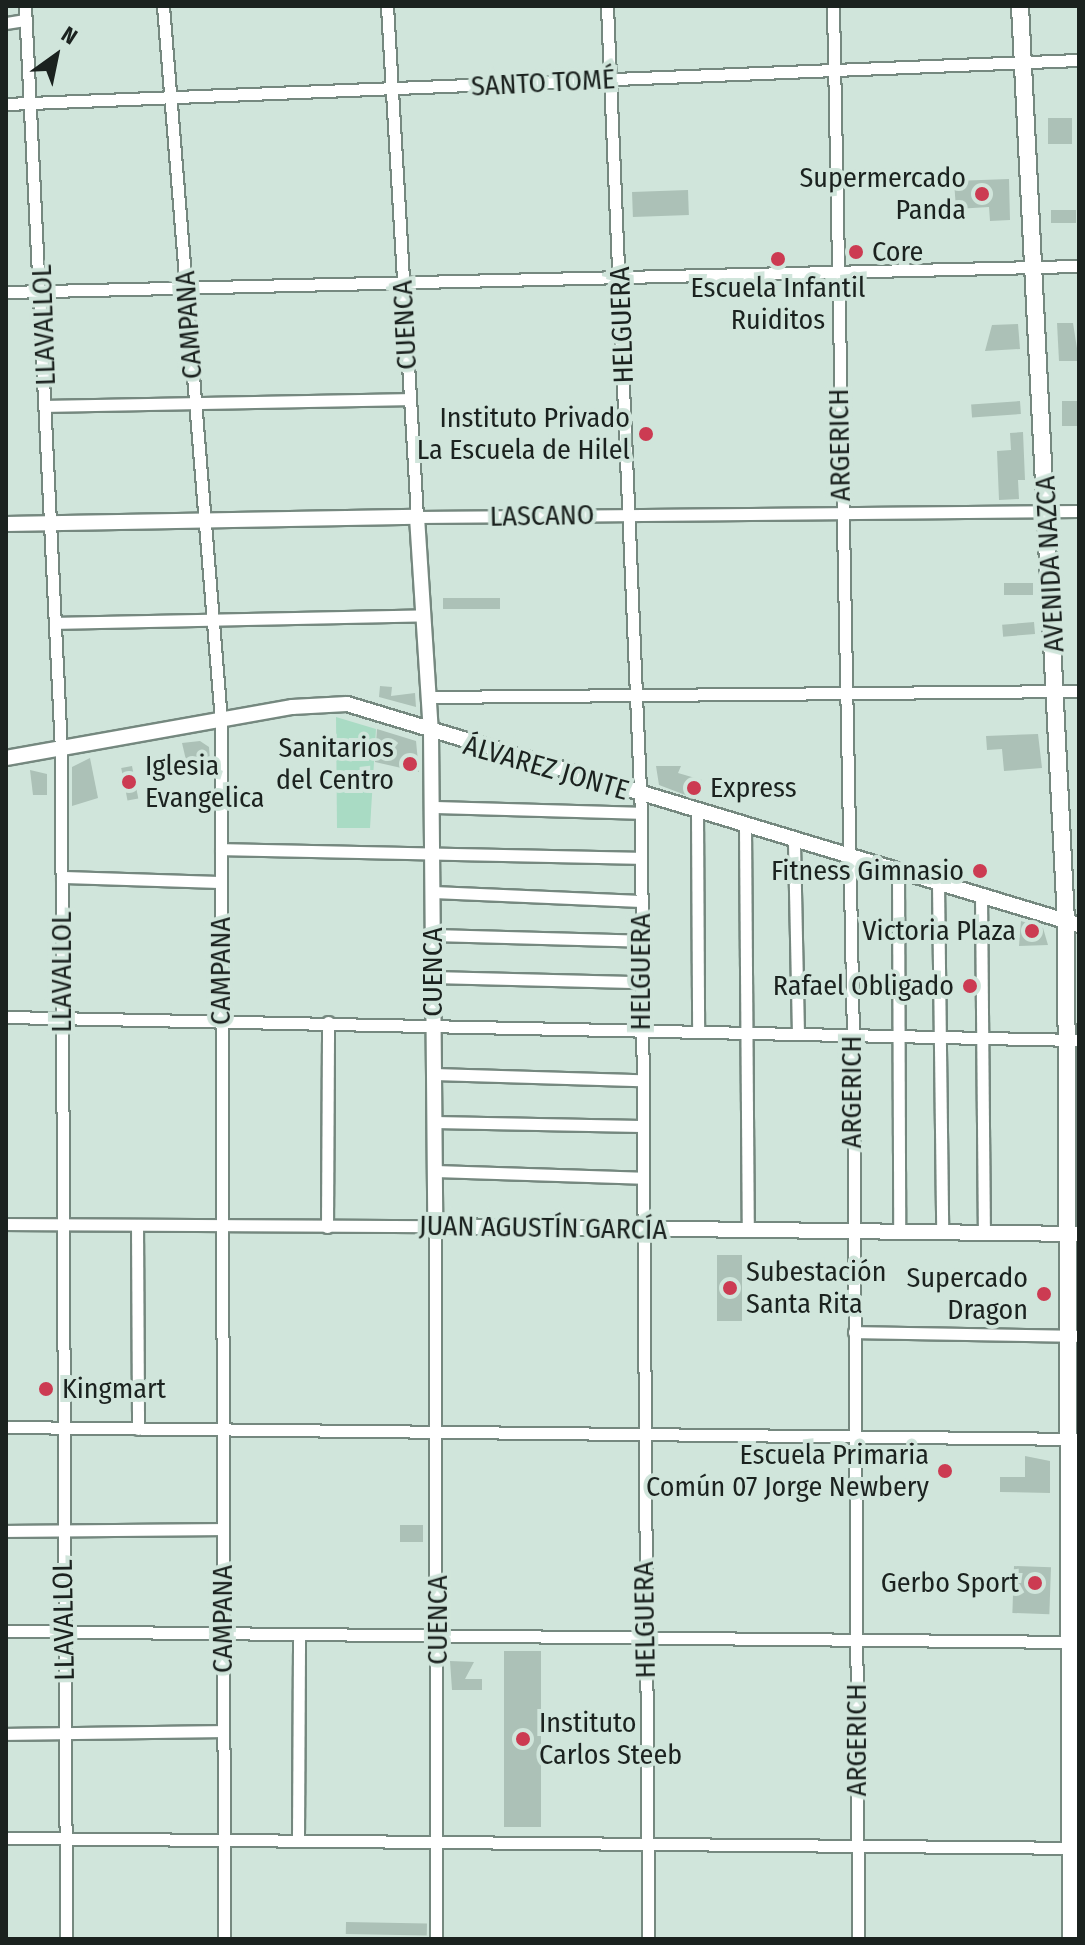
<!DOCTYPE html>
<meta charset="utf-8">
<style>
body{margin:0}
#map{position:relative;width:1085px;height:1945px;overflow:hidden;background:#d0e5db;font-family:"Fira Sans Condensed",sans-serif}
div>[style]{position:absolute}
[style*='--x']{left:calc(var(--x)*1px);top:calc(var(--y)*1px);width:calc(var(--w)*1px);rotate:calc(var(--a)*1deg)}
.green>*{inset:0;background:#a9dbc4}
.building>*{inset:0;background:#acc1b7;transform-origin:0 0}
.roads{filter:drop-shadow(2px 0 #75887f) drop-shadow(-2px 0 #75887f) drop-shadow(0 2px #75887f) drop-shadow(0 -2px #75887f)}
.minor>*{height:11px;margin:-5.5px;padding:0 5.5px;transform-origin:5.5px;border-radius:5.5px;background:#fff}
.tertiary>*{height:14px;margin:-7px;padding:0 7px;transform-origin:7px;border-radius:7px;background:#fff}
.secondary>*{height:16px;margin:-8px;padding:0 8px;transform-origin:8px;border-radius:8px;background:#fff}
.dots>*{width:22px;height:22px;translate:-50% -50%;box-sizing:border-box;border:4px solid #d0e5db;border-radius:50%}
span{translate:-50% -50%;white-space:nowrap;text-align:center;line-height:1.15;-webkit-text-stroke:8px #d0e5db;paint-order:stroke}
.street-label{font-size:28px;color:#1b221f}
.poi-label{font-size:28px;color:#1b221f}
.right{translate:-100% -50%;text-align:right}
.left{translate:0 -50%;text-align:left}
.frame{position:absolute;inset:0;border:8px solid #1b221f;pointer-events:none}
.north{position:absolute;left:16px;top:16px;width:80px;height:80px;-webkit-text-stroke:6px #d0e5db;paint-order:stroke;rotate:33deg;font-size:22px;font-weight:700;line-height:32px;text-align:center;color:#1b221f}
.north::after{content:'';display:block;margin:auto;width:28px;height:36px;background:#1b221f;clip-path:polygon(50% 0,100% 100%,50% 72%,0 100%)}
</style>
<div id="map">
<div class="green">
<i style="clip-path:polygon(336px 717px,376px 729px,370px 828px,337px 828px)"></i>
</div>
<div class="building">
<i style="left:1048px;top:118px;width:24px;height:26px"></i>
<i style="clip-path:polygon(1009px 179px,1010px 220px,990px 221px,989px 207px,956px 209px,954px 181px)"></i>
<i style="left:688px;top:190px;width:25px;height:56px;rotate:88deg"></i>
<i style="left:1051px;top:210px;width:25px;height:13px"></i>
<i style="clip-path:polygon(1057px 323px,1073px 323px,1079px 361px,1059px 361px)"></i>
<i style="clip-path:polygon(1018px 324px,1020px 349px,985px 351px,992px 325px)"></i>
<i style="left:1020px;top:401px;width:13px;height:49px;rotate:86deg"></i>
<i style="left:1079px;top:401px;width:25px;height:17px;rotate:90deg"></i>
<i style="clip-path:polygon(1023px 432px,1025px 480px,1018px 480px,1019px 499px,999px 500px,997px 451px,1011px 450px,1010px 433px)"></i>
<i style="left:1033px;top:583px;width:12px;height:29px;rotate:90deg"></i>
<i style="left:500px;top:598px;width:11px;height:57px;rotate:90deg"></i>
<i style="left:1034px;top:622px;width:12px;height:32px;rotate:85deg"></i>
<i style="clip-path:polygon(380px 686px,392px 687px,391px 696px,415px 693px,416px 707px,379px 697px)"></i>
<i style="clip-path:polygon(377px 729px,416px 741px,419px 772px,375px 762px)"></i>
<i style="clip-path:polygon(1038px 734px,1042px 768px,1004px 771px,1002px 749px,987px 750px,986px 736px)"></i>
<i style="clip-path:polygon(200px 741px,209px 747px,210px 761px,186px 760px,182px 743px)"></i>
<i style="clip-path:polygon(90px 758px,98px 798px,72px 806px,72px 767px)"></i>
<i style="left:132px;top:766px;width:33px;height:11px;rotate:79deg"></i>
<i style="clip-path:polygon(656px 766px,681px 766px,678px 773px,702px 780px,696px 799px,659px 785px)"></i>
<i style="clip-path:polygon(30px 770px,47px 774px,47px 795px,33px 795px)"></i>
<i style="clip-path:polygon(1021px 921px,1043px 928px,1048px 945px,1019px 946px)"></i>
<i style="left:717px;top:1255px;width:25px;height:66px"></i>
<i style="clip-path:polygon(1025px 1456px,1050px 1461px,1050px 1493px,1000px 1492px,1000px 1477px,1025px 1477px)"></i>
<i style="left:400px;top:1525px;width:23px;height:17px"></i>
<i style="left:1014px;top:1566px;width:37px;height:47px;rotate:2deg"></i>
<i style="left:504px;top:1651px;width:37px;height:176px"></i>
<i style="clip-path:polygon(450px 1661px,474px 1662px,465px 1679px,482px 1679px,482px 1690px,452px 1690px)"></i>
<i style="left:346px;top:1922px;width:81px;height:12px;rotate:1deg"></i>
</div>
<div class="roads">
<div class="minor">
<i style="--x:25;--y:6;--w:745;--a:87.23"></i>
<i style="--x:61;--y:750;--w:1189;--a:89.76"></i>
<i style="--x:163;--y:6;--w:717;--a:85.36"></i>
<i style="--x:221;--y:721;--w:1218;--a:89.86"></i>
<i style="--x:387;--y:6;--w:512;--a:86.64"></i>
<i style="--x:417;--y:517;--w:662;--a:-0.52"></i>
<i style="--x:607;--y:6;--w:808;--a:87.59"></i>
<i style="--x:641;--y:813;--w:1126;--a:89.64"></i>
<i style="--x:833;--y:6;--w:1030;--a:88.89"></i>
<i style="--x:853;--y:1036;--w:903;--a:89.68"></i>
<i style="--x:6;--y:23;--w:20;--a:-9"></i>
<i style="--x:6;--y:104;--w:1074;--a:-2.35"></i>
<i style="--x:6;--y:292;--w:1073;--a:-1.39"></i>
<i style="--x:47;--y:406;--w:362;--a:-1.1"></i>
<i style="--x:56;--y:623;--w:368;--a:-1.2"></i>
<i style="--x:428;--y:697;--w:651;--a:-0.53"></i>
<i style="--x:432;--y:807;--w:209;--a:1.6"></i>
<i style="--x:697;--y:813;--w:216;--a:89.7"></i>
<i style="--x:745;--y:827;--w:404;--a:89.6"></i>
<i style="--x:794;--y:843;--w:188;--a:88.8"></i>
<i style="--x:221;--y:849;--w:420;--a:1.2"></i>
<i style="--x:898;--y:872;--w:360;--a:89.8"></i>
<i style="--x:62;--y:877;--w:159;--a:1.8"></i>
<i style="--x:938;--y:884;--w:348;--a:89.3"></i>
<i style="--x:433;--y:892;--w:208;--a:2.5"></i>
<i style="--x:981;--y:896;--w:335;--a:89.5"></i>
<i style="--x:433;--y:935;--w:209;--a:1.6"></i>
<i style="--x:432;--y:977;--w:210;--a:1.4"></i>
<i style="--x:6;--y:1017;--w:1073;--a:1.23"></i>
<i style="--x:434;--y:1074;--w:207;--a:1.7"></i>
<i style="--x:434;--y:1122;--w:207;--a:1.1"></i>
<i style="--x:435;--y:1171;--w:207;--a:1.9"></i>
<i style="--x:6;--y:1224;--w:429;--a:0.3"></i>
<i style="--x:435;--y:1226;--w:713;--a:89.92"></i>
<i style="--x:137;--y:1225;--w:204;--a:89.7"></i>
<i style="--x:327;--y:1227;--w:205;--a:-89.7"></i>
<i style="--x:854;--y:1332;--w:225;--a:1"></i>
<i style="--x:6;--y:1427;--w:1073;--a:0.64"></i>
<i style="--x:6;--y:1531;--w:217;--a:-0.5"></i>
<i style="--x:6;--y:1631;--w:1073;--a:0.59"></i>
<i style="--x:6;--y:1734;--w:216;--a:-0.8"></i>
<i style="--x:6;--y:1838;--w:1073;--a:0.53"></i>
<i style="--x:298;--y:1838;--w:202;--a:-89.7"></i>
</div>
<div class="tertiary">
<i style="--x:6;--y:524;--w:411;--a:-1"></i>
<i style="--x:417;--y:517;--w:215;--a:86.3"></i>
<i style="--x:431;--y:732;--w:494;--a:89.5"></i>
<i style="--x:435;--y:1226;--w:644;--a:0.71"></i>
<i style="--x:6;--y:758;--w:291;--a:-10.1"></i>
<i style="--x:292;--y:707;--w:55;--a:-3.1"></i>
<i style="--x:347;--y:704;--w:765;--a:16.8"></i>
</div>
<div class="secondary">
<i style="--x:1020;--y:6;--w:916;--a:87.12"></i>
<i style="--x:1066;--y:921;--w:1018;--a:89.72"></i>
</div>
</div>
<div class="dots">
<i style="left:982px;top:194px;background:#cc3b52"></i>
<i style="left:856px;top:252px;background:#cc3b52"></i>
<i style="left:778px;top:259px;background:#cc3b52"></i>
<i style="left:646px;top:434px;background:#cc3b52"></i>
<i style="left:410px;top:764px;background:#cc3b52"></i>
<i style="left:129px;top:782px;background:#cc3b52"></i>
<i style="left:694px;top:788px;background:#cc3b52"></i>
<i style="left:980px;top:871px;background:#cc3b52"></i>
<i style="left:1032px;top:931px;background:#cc3b52"></i>
<i style="left:970px;top:986px;background:#cc3b52"></i>
<i style="left:730px;top:1288px;background:#cc3b52"></i>
<i style="left:1044px;top:1294px;background:#cc3b52"></i>
<i style="left:46px;top:1389px;background:#cc3b52"></i>
<i style="left:945px;top:1471px;background:#cc3b52"></i>
<i style="left:1035px;top:1583px;background:#cc3b52"></i>
<i style="left:523px;top:1739px;background:#cc3b52"></i>
</div>
<div class="street-label">
<span style="left:543px;top:83px;rotate:-3deg">SANTO TOMÉ</span>
<span style="left:44px;top:325px;rotate:-92deg">LLAVALLOL</span>
<span style="left:189px;top:325px;rotate:-94deg">CAMPANA</span>
<span style="left:405px;top:325px;rotate:-93deg">CUENCA</span>
<span style="left:622px;top:325px;rotate:-92deg">HELGUERA</span>
<span style="left:840px;top:445px;rotate:-91deg">ARGERICH</span>
<span style="left:542px;top:516px;rotate:-1deg">LASCANO</span>
<span style="left:1050px;top:564px;rotate:-93deg">AVENIDA NAZCA</span>
<span style="left:546px;top:768px;rotate:16deg">ÁLVAREZ JONTE</span>
<span style="left:221px;top:971px;rotate:-90deg">CAMPANA</span>
<span style="left:62px;top:972px;rotate:-90deg">LLAVALLOL</span>
<span style="left:433px;top:972px;rotate:-90deg">CUENCA</span>
<span style="left:641px;top:972px;rotate:-90deg">HELGUERA</span>
<span style="left:852px;top:1092px;rotate:-90deg">ARGERICH</span>
<span style="left:543px;top:1228px;rotate:1deg">JUAN AGUSTÍN GARCÍA</span>
<span style="left:223px;top:1619px;rotate:-90deg">CAMPANA</span>
<span style="left:64px;top:1620px;rotate:-91deg">LLAVALLOL</span>
<span style="left:438px;top:1620px;rotate:-90deg">CUENCA</span>
<span style="left:645px;top:1620px;rotate:-91deg">HELGUERA</span>
<span style="left:857px;top:1740px;rotate:-90deg">ARGERICH</span>
</div>
<div class="poi-label">
<span class="right" style="left:966px;top:194px">Supermercado<br>Panda</span>
<span class="left" style="left:872px;top:252px">Core</span>
<span style="left:778px;top:304px">Escuela Infantil<br>Ruiditos</span>
<span class="right" style="left:630px;top:434px">Instituto Privado<br>La Escuela de Hilel</span>
<span class="right" style="left:394px;top:764px">Sanitarios<br>del Centro</span>
<span class="left" style="left:145px;top:782px">Iglesia<br>Evangelica</span>
<span class="left" style="left:710px;top:788px">Express</span>
<span class="right" style="left:964px;top:871px">Fitness Gimnasio</span>
<span class="right" style="left:1016px;top:931px">Victoria Plaza</span>
<span class="right" style="left:954px;top:986px">Rafael Obligado</span>
<span class="left" style="left:746px;top:1288px">Subestación<br>Santa Rita</span>
<span class="right" style="left:1028px;top:1294px">Supercado<br>Dragon</span>
<span class="left" style="left:62px;top:1389px">Kingmart</span>
<span class="right" style="left:929px;top:1471px">Escuela Primaria<br>Común 07 Jorge Newbery</span>
<span class="right" style="left:1019px;top:1583px">Gerbo Sport</span>
<span class="left" style="left:539px;top:1739px">Instituto<br>Carlos Steeb</span>
</div>
<div class="frame"></div>
<div class="north">N</div>
</div>
